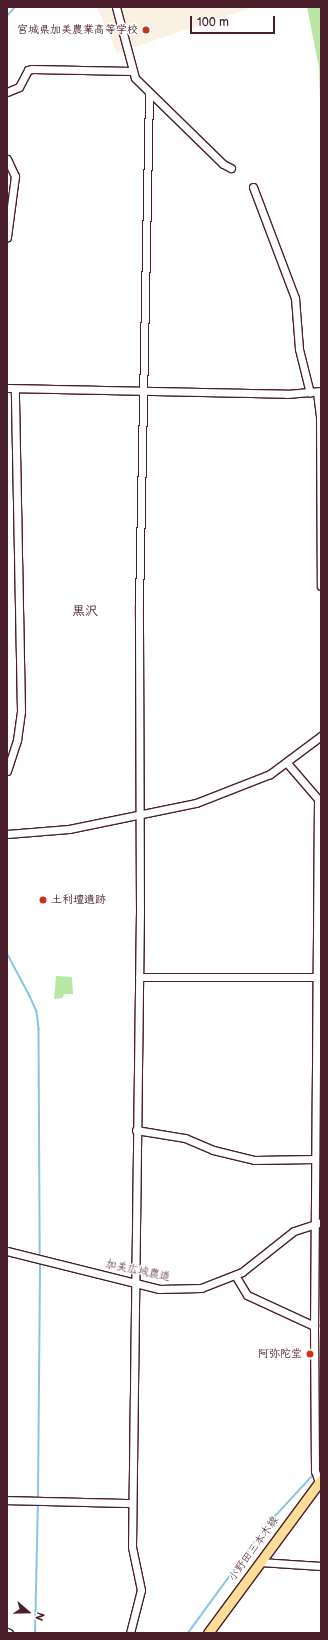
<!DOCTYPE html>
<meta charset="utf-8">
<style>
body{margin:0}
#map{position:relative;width:328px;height:1640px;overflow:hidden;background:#fff;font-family:"Balsamiq Sans","Klee One",sans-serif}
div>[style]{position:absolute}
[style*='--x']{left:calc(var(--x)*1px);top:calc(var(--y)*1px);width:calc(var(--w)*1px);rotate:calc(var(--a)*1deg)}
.built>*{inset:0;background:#faf1e2}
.green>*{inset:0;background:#b8e7a6}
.stream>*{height:1.5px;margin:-0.75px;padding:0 0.75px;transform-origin:0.75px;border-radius:0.75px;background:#87c5e7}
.roads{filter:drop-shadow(1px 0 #4a1f2b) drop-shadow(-1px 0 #4a1f2b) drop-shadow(0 1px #4a1f2b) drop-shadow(0 -1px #4a1f2b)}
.minor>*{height:7px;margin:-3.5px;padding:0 3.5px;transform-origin:3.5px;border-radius:3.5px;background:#fff}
.major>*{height:9px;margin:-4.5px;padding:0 4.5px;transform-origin:4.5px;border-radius:4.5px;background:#fedd96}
.dots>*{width:11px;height:11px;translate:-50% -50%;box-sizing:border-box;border:2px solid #fff;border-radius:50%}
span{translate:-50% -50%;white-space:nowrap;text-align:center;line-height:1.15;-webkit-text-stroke:3px #fff;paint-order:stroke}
.poi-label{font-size:11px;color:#4a1f2b;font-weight:700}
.right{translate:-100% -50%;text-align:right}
.left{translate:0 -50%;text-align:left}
.street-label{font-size:11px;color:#4a1f2b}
.quarter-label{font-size:13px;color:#4a1f2b;font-weight:700}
.frame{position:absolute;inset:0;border:8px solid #4a1f2b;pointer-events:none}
.north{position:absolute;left:8px;top:1592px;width:40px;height:40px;-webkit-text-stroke:3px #fff;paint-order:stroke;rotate:110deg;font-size:11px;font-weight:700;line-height:16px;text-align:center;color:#4a1f2b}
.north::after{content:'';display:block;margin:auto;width:14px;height:18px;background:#4a1f2b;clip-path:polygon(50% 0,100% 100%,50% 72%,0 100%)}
.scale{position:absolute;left:190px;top:16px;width:85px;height:18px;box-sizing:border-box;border:2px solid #4a1f2b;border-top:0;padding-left:5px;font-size:12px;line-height:14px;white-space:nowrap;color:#4a1f2b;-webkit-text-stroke:3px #fff;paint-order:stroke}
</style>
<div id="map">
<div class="built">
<i style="clip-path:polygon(97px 7px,254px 7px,117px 53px)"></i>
</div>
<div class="green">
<i style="clip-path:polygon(307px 7px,321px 7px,321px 132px,319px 68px)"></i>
<i style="clip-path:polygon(56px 976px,72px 977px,73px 994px,64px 994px,63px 998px,54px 999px)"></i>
</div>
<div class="stream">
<i style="--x:7;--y:16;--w:12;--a:-48"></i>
<i style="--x:7;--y:953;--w:49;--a:61.9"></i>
<i style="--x:30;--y:996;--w:17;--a:66"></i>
<i style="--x:37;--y:1012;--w:17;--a:83"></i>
<i style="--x:39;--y:1029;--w:227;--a:89.7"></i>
<i style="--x:38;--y:1498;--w:236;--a:-89.5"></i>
<i style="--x:35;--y:1633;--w:129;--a:-88.7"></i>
<i style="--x:188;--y:1633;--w:132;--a:-53.9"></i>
<i style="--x:266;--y:1526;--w:71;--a:-47.3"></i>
</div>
<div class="roads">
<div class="minor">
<i style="--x:116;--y:7;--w:73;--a:75"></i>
<i style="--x:135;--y:78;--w:123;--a:44.3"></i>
<i style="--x:223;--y:164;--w:9;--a:27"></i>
<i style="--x:7;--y:92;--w:13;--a:-23"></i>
<i style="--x:19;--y:87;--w:19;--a:-62"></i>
<i style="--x:28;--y:70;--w:4;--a:-14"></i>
<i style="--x:32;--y:69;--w:100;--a:1.1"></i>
<i style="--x:7;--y:159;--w:19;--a:65"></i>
<i style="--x:15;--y:176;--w:62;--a:97.5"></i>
<i style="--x:253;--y:187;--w:119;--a:69.3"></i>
<i style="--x:295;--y:298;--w:51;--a:85.5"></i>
<i style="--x:299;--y:349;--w:45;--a:76"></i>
<i style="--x:7;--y:388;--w:280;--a:1.2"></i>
<i style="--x:287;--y:394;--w:34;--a:-5"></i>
<i style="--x:317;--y:392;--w:24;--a:83"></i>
<i style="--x:320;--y:416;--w:170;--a:89.7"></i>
<i style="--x:287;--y:763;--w:48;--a:49.3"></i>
<i style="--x:318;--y:799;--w:527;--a:90.43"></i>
<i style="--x:314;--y:1326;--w:145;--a:89.6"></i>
<i style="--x:315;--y:1471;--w:12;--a:70"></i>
<i style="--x:7;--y:771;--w:33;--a:-72"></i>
<i style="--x:17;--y:740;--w:29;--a:-82"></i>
<i style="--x:21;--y:711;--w:322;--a:-91.1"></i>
<i style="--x:7;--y:834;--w:62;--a:-4.6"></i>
<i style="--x:69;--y:829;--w:130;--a:-11.6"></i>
<i style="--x:196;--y:803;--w:79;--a:-21.4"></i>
<i style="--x:270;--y:774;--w:64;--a:-36.7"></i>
<i style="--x:139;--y:977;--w:182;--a:0"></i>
<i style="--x:136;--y:1130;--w:50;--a:9.3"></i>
<i style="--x:185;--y:1138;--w:30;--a:23"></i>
<i style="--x:213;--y:1150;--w:42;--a:13.7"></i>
<i style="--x:254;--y:1160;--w:61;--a:-0.9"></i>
<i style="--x:7;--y:1251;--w:157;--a:14"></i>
<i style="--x:159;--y:1289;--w:42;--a:-1.4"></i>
<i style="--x:201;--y:1288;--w:44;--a:-21.3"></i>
<i style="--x:242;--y:1272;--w:66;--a:-38.3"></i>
<i style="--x:294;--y:1231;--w:28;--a:-18"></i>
<i style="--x:235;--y:1275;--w:23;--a:59"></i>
<i style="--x:247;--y:1295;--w:74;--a:24.8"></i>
<i style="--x:7;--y:1500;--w:125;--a:1.4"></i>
<i style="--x:260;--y:1562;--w:61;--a:3.8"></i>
<i style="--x:7;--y:1632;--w:2;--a:27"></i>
<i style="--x:130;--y:1633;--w:44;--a:-75.7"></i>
<i style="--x:141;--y:1590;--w:44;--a:-101.8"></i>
<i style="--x:132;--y:1547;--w:634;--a:-89.28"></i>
<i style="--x:140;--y:913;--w:308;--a:-90.2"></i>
<i style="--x:139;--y:605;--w:512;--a:-88.88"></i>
</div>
<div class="major">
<i style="--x:208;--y:1633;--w:190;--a:-53.6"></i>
</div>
</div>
<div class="dots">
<i style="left:146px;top:30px;background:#c8321e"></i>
<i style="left:43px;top:900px;background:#c8321e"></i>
<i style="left:310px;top:1354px;background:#c8321e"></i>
</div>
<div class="poi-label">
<span class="right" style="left:138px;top:30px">宮城県加美農業高等学校</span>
<span class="left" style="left:51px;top:900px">土利壇遺跡</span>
<span class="right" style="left:302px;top:1354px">阿弥陀堂</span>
</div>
<div class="street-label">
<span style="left:138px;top:1271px;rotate:12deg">加美広域農道</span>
<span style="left:254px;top:1549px;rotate:-54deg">小野田三本木線</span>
</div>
<div class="quarter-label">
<span style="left:85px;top:611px">黒沢</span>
</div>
<div class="frame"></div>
<div class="north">N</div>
<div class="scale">100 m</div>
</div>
